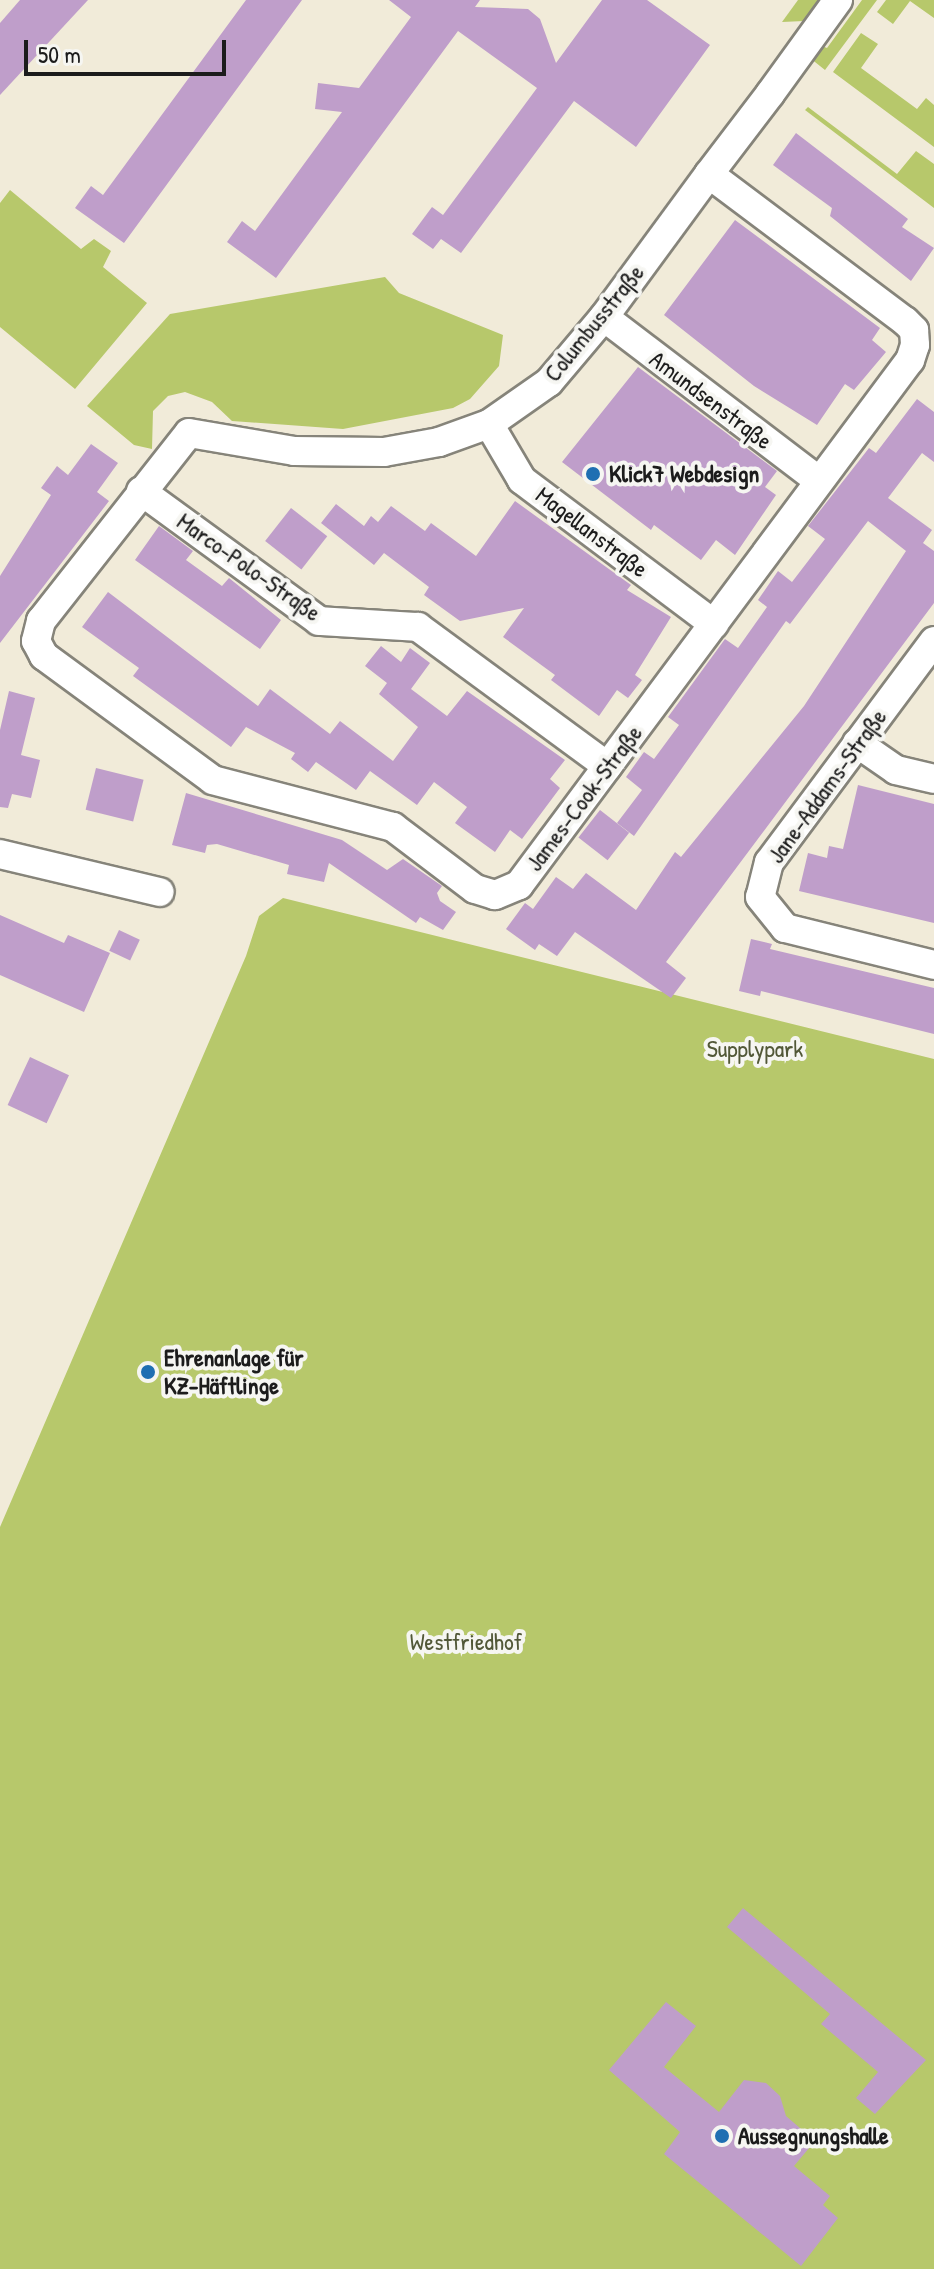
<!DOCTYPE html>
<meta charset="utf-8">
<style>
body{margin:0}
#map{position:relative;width:934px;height:2269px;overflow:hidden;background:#f1ebd9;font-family:"Patrick Hand",sans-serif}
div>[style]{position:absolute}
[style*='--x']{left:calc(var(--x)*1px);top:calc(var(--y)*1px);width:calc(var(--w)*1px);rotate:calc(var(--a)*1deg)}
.green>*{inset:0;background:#b7c86b}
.building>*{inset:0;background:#bf9eca;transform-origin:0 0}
.roads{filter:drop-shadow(2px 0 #86847a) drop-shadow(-2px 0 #86847a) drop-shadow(0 2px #86847a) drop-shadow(0 -2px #86847a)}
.minor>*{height:28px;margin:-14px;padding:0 14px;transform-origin:14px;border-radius:14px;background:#fff}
.dots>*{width:22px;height:22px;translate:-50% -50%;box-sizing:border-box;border:4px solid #f6f6f2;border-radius:50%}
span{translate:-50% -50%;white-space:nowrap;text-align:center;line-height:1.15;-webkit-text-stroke:8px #f6f6f2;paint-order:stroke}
.street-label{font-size:24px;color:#1c1c1c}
.poi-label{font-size:24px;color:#1c1c1c;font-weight:700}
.left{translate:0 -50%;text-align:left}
.park-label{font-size:24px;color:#525838}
.scale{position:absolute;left:24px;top:40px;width:202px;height:36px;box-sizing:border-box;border:4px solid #1c1c1c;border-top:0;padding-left:10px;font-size:24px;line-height:28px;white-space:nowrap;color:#1c1c1c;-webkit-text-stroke:6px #f6f6f2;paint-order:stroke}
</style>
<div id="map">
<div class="green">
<i style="clip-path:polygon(798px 0,822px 0,804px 21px,782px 22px)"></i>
<i style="clip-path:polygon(862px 0,877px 0,825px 70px,810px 58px,819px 45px,827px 48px)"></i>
<i style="clip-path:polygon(886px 0,934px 0,934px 18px,910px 1px,893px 24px,877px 12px)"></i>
<i style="clip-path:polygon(861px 33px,878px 44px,861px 68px,917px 109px,926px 98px,934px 105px,934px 147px,833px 72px)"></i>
<i style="clip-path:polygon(808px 107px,897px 174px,916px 151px,934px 164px,934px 208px,805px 110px)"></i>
<i style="clip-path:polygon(10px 190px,81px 249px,94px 239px,111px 251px,103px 267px,147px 303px,75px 389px,0 327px,0 203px)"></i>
<i style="clip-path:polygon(385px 277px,399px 293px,503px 335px,499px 366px,470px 399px,453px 408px,343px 429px,232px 421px,212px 402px,185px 392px,168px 396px,153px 411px,152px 449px,134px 445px,87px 406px,170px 314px)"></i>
<i style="clip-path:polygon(283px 898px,934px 1059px,934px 2269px,0 2269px,0 1527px,246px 956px,259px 916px)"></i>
</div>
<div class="building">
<i style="clip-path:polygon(20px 0,88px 0,0 95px,0 23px)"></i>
<i style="clip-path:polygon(246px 0,302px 0,124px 243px,75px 208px,91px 186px,103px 195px)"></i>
<i style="clip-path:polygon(389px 0,480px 0,475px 7px,528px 9px,540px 19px,556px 63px,602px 0,647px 0,710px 45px,636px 147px,574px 101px,461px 253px,441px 239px,433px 249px,412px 234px,432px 207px,443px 215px,537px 88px,458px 31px,276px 278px,227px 242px,242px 221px,255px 231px,342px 112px,315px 109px,318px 83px,359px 88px,411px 17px)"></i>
<i style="clip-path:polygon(796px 133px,908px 219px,902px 227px,934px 248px,911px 281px,830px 216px,832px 208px,773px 165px)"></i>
<i style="clip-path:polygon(735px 220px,880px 328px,872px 340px,886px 352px,854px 390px,845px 384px,817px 425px,754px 386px,664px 315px)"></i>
<i style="clip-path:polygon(638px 367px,777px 471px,765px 487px,776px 495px,735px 555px,716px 540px,701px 560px,654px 525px,651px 530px,562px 462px)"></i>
<i style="clip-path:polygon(917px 399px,934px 412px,934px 462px,922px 453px,888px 498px,932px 530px,923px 543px,934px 551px,934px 603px,666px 962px,686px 978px,671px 998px,575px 932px,557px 956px,539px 944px,535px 950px,506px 929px,525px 903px,533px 909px,556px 877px,573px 889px,586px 873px,636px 910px,675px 852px,681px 857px,804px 706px,906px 551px,868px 521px,790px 624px,786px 621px,634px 836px,617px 823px,642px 790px,626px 777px,644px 752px,654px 759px,679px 725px,668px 717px,725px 639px,738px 648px,767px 607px,758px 600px,778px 571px,792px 582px,825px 539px,808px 526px,869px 448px,876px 453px)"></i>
<i style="clip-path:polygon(91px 444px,118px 463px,97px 492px,109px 501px,0 643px,0 576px,51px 495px,41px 488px,57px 466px,68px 475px)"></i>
<i style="clip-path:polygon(515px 501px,631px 585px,627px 590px,671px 617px,635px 675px,642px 680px,628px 698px,617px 690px,599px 716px,551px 680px,555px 675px,503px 637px,524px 608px,460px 621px,424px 595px,429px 587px,384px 553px,374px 565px,321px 523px,336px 504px,364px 526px,371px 516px,378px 522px,391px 506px,425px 531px,431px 523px,476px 556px)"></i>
<i style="left:291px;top:508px;width:46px;height:42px;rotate:38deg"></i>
<i style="clip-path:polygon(159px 526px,193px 551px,186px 560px,222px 586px,229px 578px,281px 620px,260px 649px,135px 560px)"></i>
<i style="clip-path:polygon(108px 592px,258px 706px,270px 689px,330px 734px,340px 721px,393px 761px,418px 727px,379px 694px,387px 683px,365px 666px,381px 646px,401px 662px,410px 648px,430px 663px,411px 689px,447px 716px,467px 691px,565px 760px,550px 779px,560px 788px,522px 839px,510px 830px,495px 852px,455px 823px,467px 807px,434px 782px,417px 805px,370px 771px,356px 790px,316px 762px,308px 772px,291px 759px,295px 753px,246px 727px,231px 747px,133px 676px,139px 668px,82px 627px)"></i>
<i style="clip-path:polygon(9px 691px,35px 698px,21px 755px,40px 760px,31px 798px,12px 794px,8px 808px,0 807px,0 730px)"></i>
<i style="left:96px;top:768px;width:49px;height:43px;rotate:14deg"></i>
<i style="clip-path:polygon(858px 785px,934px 804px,934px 923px,799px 891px,808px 853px,827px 858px,829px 846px,843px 849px)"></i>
<i style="clip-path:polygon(186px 793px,342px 840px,387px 870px,403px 859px,442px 886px,437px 893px,440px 901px,456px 912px,443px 930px,420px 917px,416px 923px,329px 863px,324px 882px,287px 874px,289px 865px,217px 844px,207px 845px,205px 853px,172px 845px)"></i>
<i style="left:600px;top:810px;width:37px;height:35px;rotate:38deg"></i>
<i style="clip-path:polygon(0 915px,64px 943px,68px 935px,110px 953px,84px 1012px,0 975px)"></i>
<i style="left:119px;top:930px;width:23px;height:23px;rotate:25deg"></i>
<i style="clip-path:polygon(751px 939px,772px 944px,770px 949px,934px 988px,934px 1034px,761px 991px,760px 996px,739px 991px)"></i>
<i style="left:30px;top:1057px;width:43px;height:53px;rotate:25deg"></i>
<i style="clip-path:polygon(743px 1908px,926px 2060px,875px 2114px,856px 2098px,878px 2072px,821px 2024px,830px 2014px,727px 1927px)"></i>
<i style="clip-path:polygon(666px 2002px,696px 2026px,664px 2067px,719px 2112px,744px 2080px,766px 2083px,780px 2096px,786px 2116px,815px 2141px,794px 2166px,830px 2196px,823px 2205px,838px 2218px,801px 2266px,664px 2154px,680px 2132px,609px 2070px)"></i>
</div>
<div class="roads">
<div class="minor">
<i style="--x:709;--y:174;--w:245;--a:36.9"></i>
<i style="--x:905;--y:321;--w:13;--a:45"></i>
<i style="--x:914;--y:330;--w:15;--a:86"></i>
<i style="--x:915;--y:345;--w:16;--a:108"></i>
<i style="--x:910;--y:360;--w:655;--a:126.68"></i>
<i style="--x:519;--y:885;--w:26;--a:157"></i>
<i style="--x:495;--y:895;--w:21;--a:-163"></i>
<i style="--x:475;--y:889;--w:103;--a:-142.9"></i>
<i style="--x:393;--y:827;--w:186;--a:-165.4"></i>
<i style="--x:213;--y:780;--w:210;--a:-143.7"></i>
<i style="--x:44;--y:656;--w:17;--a:-118"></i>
<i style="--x:36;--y:641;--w:21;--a:-76"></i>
<i style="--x:41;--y:621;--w:239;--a:-51.8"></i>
<i style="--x:189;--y:433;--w:107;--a:9.7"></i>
<i style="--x:294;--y:451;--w:90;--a:0.6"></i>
<i style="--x:384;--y:452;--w:56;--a:-10.3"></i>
<i style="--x:439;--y:442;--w:53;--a:-19.8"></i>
<i style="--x:489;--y:424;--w:73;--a:-35"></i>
<i style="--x:549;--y:382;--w:85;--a:-49.8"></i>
<i style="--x:604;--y:317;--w:177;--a:-53.7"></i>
<i style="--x:709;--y:174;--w:101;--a:-52.7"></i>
<i style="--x:770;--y:94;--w:116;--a:-54.1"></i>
<i style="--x:604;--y:317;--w:270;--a:37.3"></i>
<i style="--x:489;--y:424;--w:65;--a:59.5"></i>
<i style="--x:522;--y:480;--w:240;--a:36.9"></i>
<i style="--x:141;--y:491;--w:220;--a:36.1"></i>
<i style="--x:319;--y:621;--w:99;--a:3.5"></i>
<i style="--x:418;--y:627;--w:235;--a:36.3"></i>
<i style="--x:934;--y:641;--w:276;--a:126.7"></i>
<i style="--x:769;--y:862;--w:36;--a:104"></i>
<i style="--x:760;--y:897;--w:40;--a:51"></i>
<i style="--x:785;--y:928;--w:154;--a:13.9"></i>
<i style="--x:857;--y:743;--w:47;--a:34.7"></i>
<i style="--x:896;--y:770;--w:39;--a:13"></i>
<i style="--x:0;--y:854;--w:164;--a:13.4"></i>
</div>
</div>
<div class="dots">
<i style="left:593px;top:474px;background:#1f6fb2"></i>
<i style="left:148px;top:1372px;background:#1f6fb2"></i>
<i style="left:722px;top:2136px;background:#1f6fb2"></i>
</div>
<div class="street-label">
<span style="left:594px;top:323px;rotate:-51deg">Columbusstraße</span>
<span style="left:711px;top:400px;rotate:37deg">Amundsenstraße</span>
<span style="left:592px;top:532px;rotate:37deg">Magellanstraße</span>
<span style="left:249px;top:567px;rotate:35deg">Marco-Polo-Straße</span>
<span style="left:827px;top:786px;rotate:-54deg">Jane-Addams-Straße</span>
<span style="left:584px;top:798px;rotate:-53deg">James-Cook-Straße</span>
</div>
<div class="poi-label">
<span class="left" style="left:609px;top:474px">Klick7 Webdesign</span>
<span class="left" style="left:164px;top:1372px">Ehrenanlage für<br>KZ-Häftlinge</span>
<span class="left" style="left:738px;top:2136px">Aussegnungshalle</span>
</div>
<div class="park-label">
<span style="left:755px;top:1049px">Supplypark</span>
<span style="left:466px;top:1642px">Westfriedhof</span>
</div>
<div class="scale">50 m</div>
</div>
